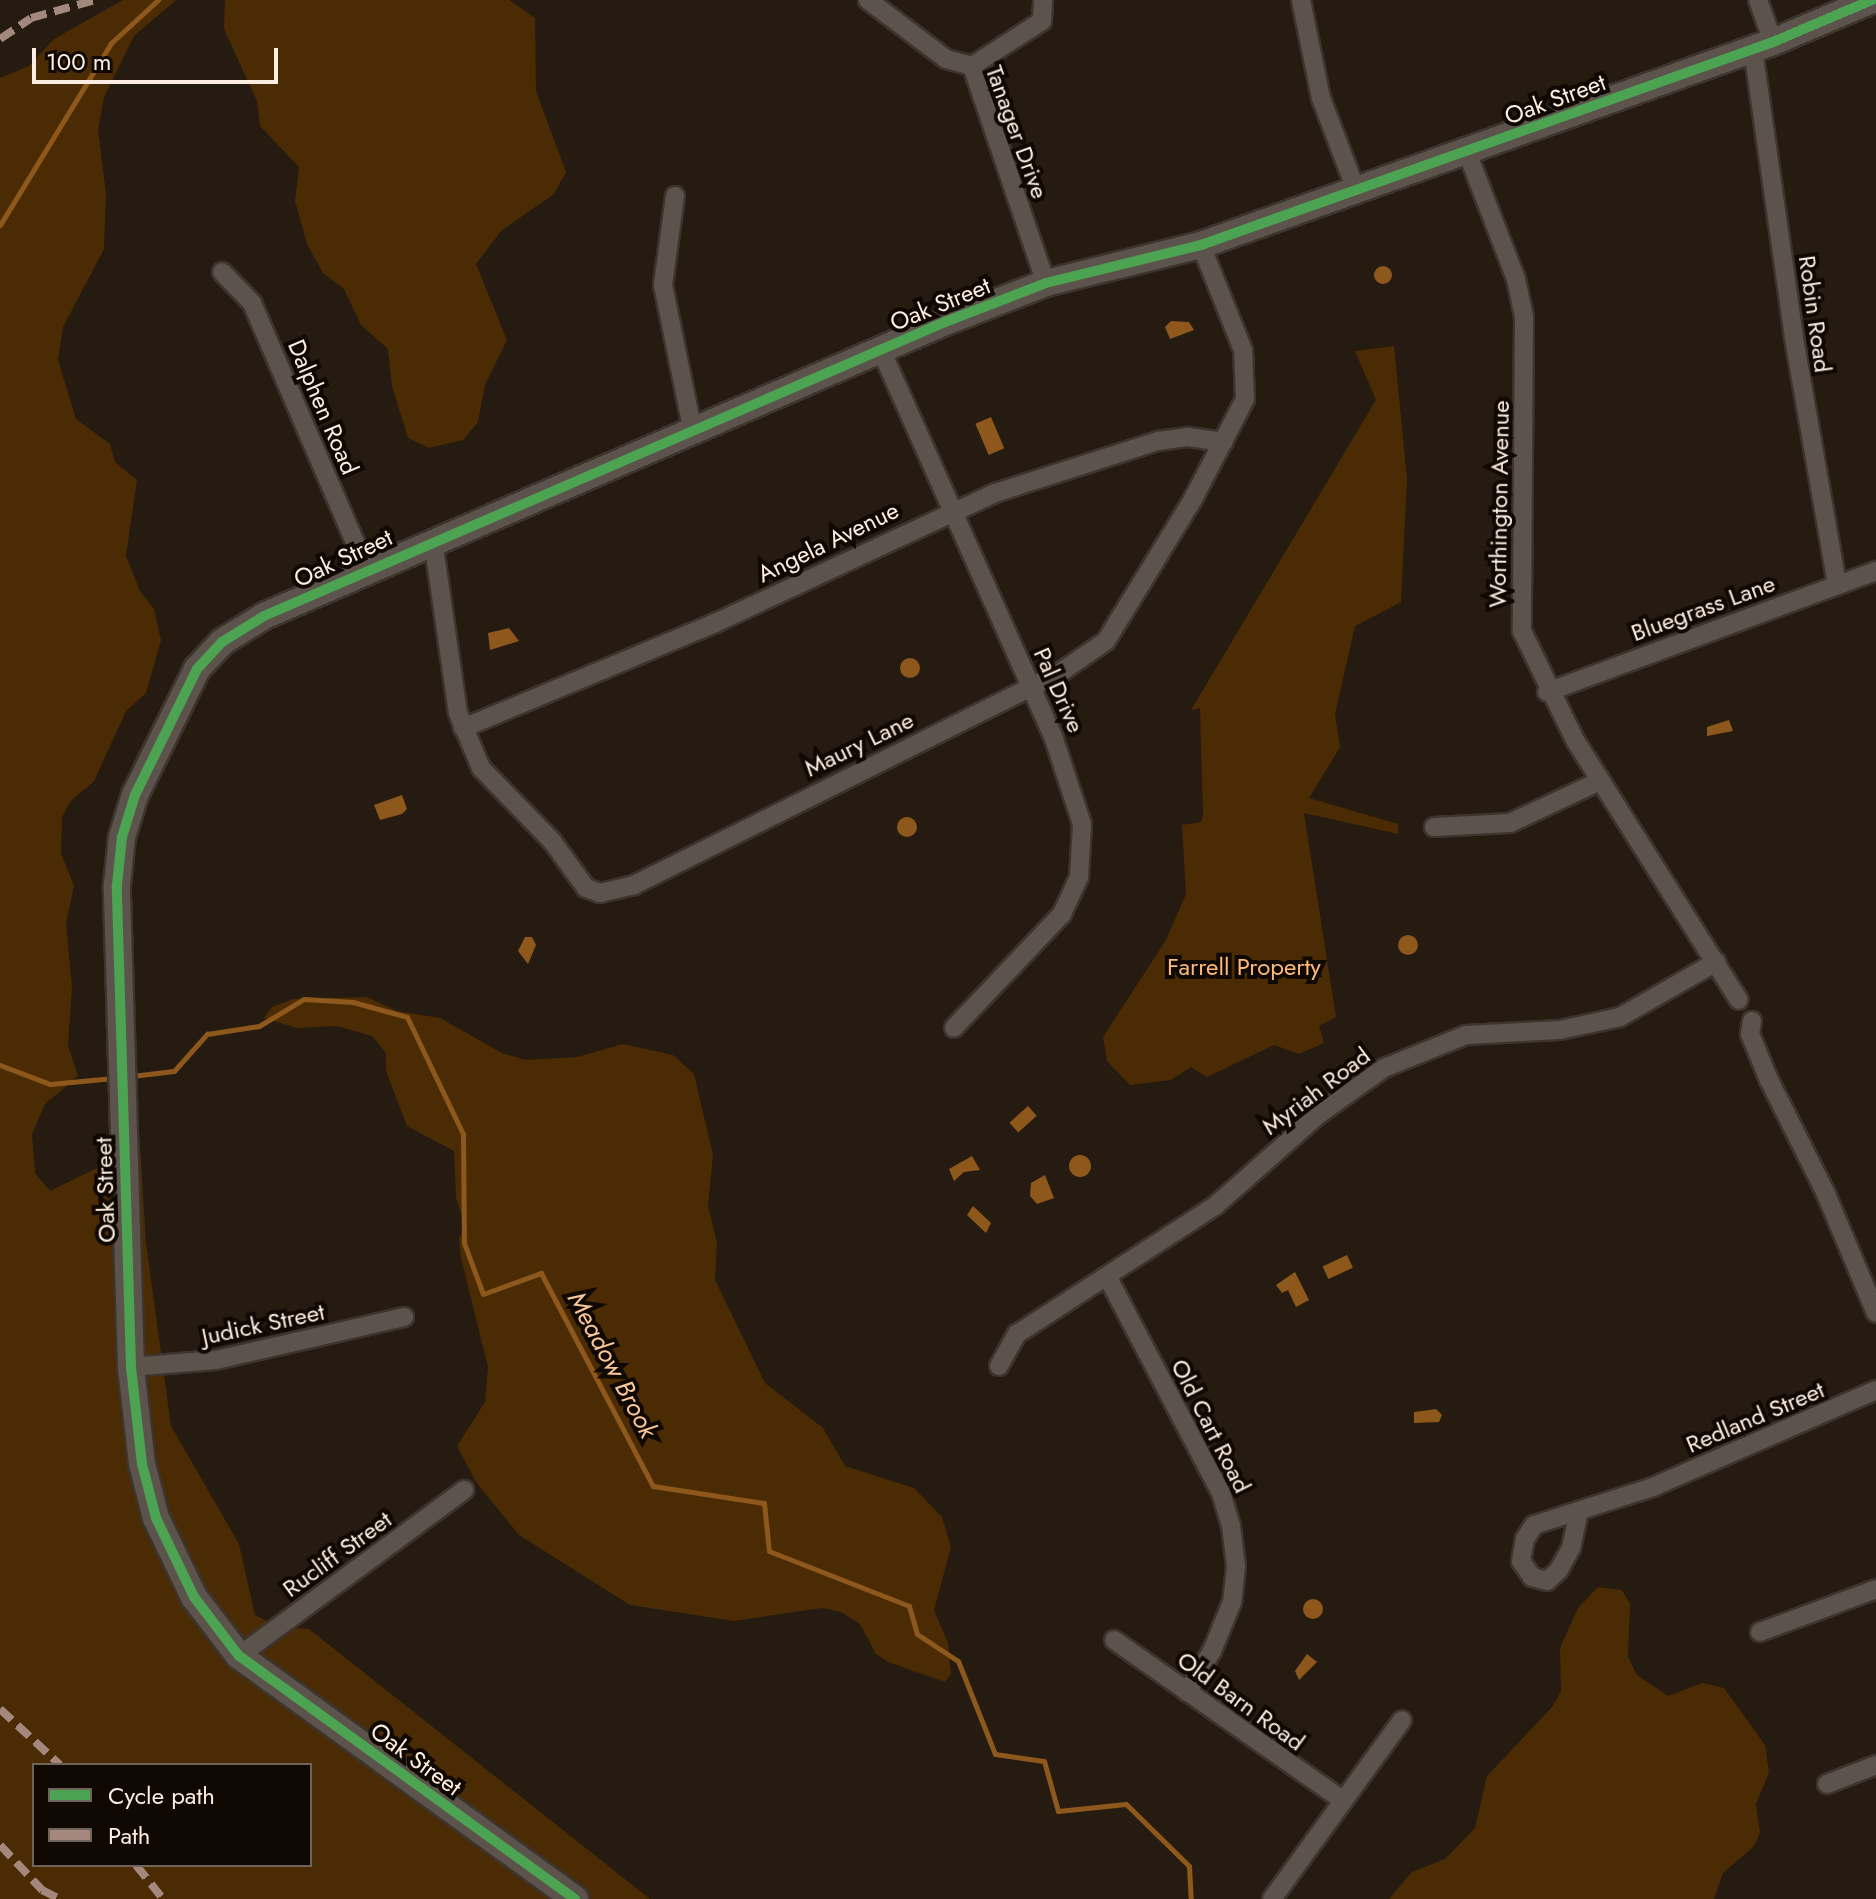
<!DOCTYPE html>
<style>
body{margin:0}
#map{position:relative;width:1876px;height:1899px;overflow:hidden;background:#261b10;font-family:Jost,sans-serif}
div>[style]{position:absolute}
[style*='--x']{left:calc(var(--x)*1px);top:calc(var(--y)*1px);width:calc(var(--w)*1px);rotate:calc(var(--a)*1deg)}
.green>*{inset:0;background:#4a2b04}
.water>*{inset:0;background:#8e581c;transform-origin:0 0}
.round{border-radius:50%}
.stream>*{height:5px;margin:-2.5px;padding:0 2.5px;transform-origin:2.5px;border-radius:2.5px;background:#8e581c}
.roads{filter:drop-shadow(2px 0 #3d342d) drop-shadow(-2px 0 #3d342d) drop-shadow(0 2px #3d342d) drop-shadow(0 -2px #3d342d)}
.street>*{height:18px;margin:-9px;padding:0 9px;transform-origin:9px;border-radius:9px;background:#5c544c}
.secondary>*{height:26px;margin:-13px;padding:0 13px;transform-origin:13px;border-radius:13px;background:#5c544c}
.quiet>*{height:8px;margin-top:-4px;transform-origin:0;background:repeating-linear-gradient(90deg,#a5887d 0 16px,transparent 0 24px)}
.cycleway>*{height:10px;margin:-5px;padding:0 5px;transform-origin:5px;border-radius:5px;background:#4ca352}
span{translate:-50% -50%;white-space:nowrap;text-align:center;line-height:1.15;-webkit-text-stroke:8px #100802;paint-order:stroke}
.street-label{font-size:24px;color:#fbede1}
.park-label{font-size:24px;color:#fcba7b}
.water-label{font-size:26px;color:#f8c698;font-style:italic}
.legend{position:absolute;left:32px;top:1763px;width:280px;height:104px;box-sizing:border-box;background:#100802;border:2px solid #6e645b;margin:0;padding:10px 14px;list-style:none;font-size:24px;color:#fbede1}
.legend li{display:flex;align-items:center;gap:16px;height:40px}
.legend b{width:40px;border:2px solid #6e645b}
.scale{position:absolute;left:32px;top:48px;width:246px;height:36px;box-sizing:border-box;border:4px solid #fbede1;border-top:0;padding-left:10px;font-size:24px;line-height:28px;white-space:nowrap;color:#fbede1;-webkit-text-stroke:6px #100802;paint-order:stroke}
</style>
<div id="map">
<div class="green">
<i style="clip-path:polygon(evenodd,123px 0,176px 0,134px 36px,104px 97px,98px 130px,106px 194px,104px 249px,63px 327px,58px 360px,76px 419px,110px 444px,115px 462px,137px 480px,126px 556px,140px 591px,154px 609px,161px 640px,146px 693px,126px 711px,94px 781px,70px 802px,62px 817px,61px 853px,74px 886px,66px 923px,72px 987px,68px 1045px,78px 1076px,45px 1104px,32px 1134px,35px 1173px,50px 1191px,140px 1147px,146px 1243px,171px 1426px,239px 1544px,255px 1615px,276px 1626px,309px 1629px,650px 1899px,0 1899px,0 78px,29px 66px,54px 39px,123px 0,34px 1765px,310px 1765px,310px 1865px,34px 1865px,34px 1765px)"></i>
<i style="clip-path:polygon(225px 0,509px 0,535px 18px,536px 91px,566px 172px,554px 194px,501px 231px,476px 264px,507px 340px,485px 385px,478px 422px,463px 440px,429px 448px,408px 438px,392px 386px,388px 349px,361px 325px,344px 289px,323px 273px,307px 244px,295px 201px,299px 167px,260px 126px,257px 101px,224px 29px)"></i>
<i style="clip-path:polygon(1394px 346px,1407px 479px,1401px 602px,1355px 626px,1335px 714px,1340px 747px,1309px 798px,1398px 824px,1398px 834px,1304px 813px,1336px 1017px,1319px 1026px,1324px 1043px,1299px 1054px,1274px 1045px,1207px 1077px,1191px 1067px,1171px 1080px,1130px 1085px,1107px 1061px,1103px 1037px,1166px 940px,1186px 894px,1182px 825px,1201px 822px,1203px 815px,1200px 708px,1191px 710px,1376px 400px,1355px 351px)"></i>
<i style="clip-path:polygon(367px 997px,397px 1011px,440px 1018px,502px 1053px,526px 1060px,577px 1057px,623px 1044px,673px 1055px,694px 1074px,713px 1155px,708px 1206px,717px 1243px,715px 1280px,765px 1383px,823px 1428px,845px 1466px,914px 1488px,942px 1517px,951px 1547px,934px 1610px,948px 1643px,951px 1674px,945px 1682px,888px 1662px,876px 1654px,860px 1624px,841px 1612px,822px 1608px,734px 1621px,630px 1605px,519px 1535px,476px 1482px,457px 1446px,485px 1402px,488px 1367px,461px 1258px,459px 1238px,466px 1227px,456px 1198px,454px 1151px,407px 1126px,386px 1071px,386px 1053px,372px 1036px,337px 1026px,297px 1028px,264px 1018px,272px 1007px,293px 999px)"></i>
<i style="clip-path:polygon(1598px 1587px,1622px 1590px,1630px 1604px,1628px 1657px,1637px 1675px,1668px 1696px,1703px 1683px,1724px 1688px,1765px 1745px,1769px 1772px,1756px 1804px,1760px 1833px,1753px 1847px,1723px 1873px,1714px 1899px,1389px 1899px,1412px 1872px,1445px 1859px,1475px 1828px,1487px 1776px,1553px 1706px,1561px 1691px,1560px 1648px,1578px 1608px)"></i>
</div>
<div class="water">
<i class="round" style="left:1374px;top:266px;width:18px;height:18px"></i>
<i style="clip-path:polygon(1171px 321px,1189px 322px,1194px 330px,1170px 339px,1165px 327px)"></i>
<i style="left:991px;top:417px;width:34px;height:17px;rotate:67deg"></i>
<i style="clip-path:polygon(509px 628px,519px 641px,490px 650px,488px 633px)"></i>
<i class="round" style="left:900px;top:658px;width:20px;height:20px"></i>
<i style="clip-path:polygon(1729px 720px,1733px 731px,1707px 736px,1707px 727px)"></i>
<i style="clip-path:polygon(402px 795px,407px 809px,402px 814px,380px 820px,374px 805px)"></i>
<i class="round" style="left:897px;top:817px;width:20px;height:20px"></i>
<i class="round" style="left:1398px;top:935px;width:20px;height:20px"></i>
<i style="clip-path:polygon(525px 937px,532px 937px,536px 945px,528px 964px,518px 951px)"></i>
<i style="left:1028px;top:1106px;width:13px;height:25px;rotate:48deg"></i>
<i class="round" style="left:1069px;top:1155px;width:22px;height:22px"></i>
<i style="clip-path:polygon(972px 1156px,980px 1170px,964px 1172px,954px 1181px,949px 1169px)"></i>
<i style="clip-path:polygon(1045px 1175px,1054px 1198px,1037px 1204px,1030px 1196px,1031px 1183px)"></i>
<i style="clip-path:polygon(973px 1206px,991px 1223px,986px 1233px,967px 1215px)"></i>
<i style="left:1347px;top:1255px;width:14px;height:27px;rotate:65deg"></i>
<i style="clip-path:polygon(1295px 1272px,1309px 1300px,1296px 1307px,1288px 1290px,1282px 1293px,1276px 1285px)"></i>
<i style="clip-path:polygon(1436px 1409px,1442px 1415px,1439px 1422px,1414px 1423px,1414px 1412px)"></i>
<i class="round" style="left:1303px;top:1599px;width:20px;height:20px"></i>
<i style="clip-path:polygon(1307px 1654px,1317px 1662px,1299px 1680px,1295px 1671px)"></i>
</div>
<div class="stream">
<i style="--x:0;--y:225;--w:213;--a:-58.6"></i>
<i style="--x:111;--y:43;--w:64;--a:-42.5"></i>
<i style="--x:0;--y:1065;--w:53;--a:20.8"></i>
<i style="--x:50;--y:1084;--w:64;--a:-5.4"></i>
<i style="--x:132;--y:1076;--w:42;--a:-6.8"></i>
<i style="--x:174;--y:1071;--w:50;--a:-48.3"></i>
<i style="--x:207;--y:1034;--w:53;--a:-8.7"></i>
<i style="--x:259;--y:1026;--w:52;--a:-31"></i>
<i style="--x:304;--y:999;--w:49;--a:3.5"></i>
<i style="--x:353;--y:1002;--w:56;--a:15.5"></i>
<i style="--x:407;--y:1017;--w:130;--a:64.4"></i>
<i style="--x:463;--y:1134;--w:109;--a:89.5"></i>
<i style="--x:464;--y:1243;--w:54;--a:69.6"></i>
<i style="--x:483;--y:1294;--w:62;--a:-19.9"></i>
<i style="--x:541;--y:1273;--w:241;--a:62.3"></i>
<i style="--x:653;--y:1486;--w:112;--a:8.7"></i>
<i style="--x:764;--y:1503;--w:48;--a:84.1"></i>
<i style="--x:769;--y:1551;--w:150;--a:21.4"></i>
<i style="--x:909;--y:1606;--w:29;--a:74"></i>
<i style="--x:917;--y:1634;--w:49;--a:33.4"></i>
<i style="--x:958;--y:1661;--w:100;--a:68.3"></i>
<i style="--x:995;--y:1754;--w:49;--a:8.1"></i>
<i style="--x:1044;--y:1761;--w:52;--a:74.4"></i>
<i style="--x:1058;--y:1811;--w:68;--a:-5.9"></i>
<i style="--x:1126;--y:1804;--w:88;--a:44.5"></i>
<i style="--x:1189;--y:1866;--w:33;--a:87"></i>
</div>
<div class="roads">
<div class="street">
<i style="--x:868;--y:0;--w:98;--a:37.1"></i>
<i style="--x:946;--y:59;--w:27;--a:15"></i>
<i style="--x:972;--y:66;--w:229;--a:71.2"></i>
<i style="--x:1301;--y:0;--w:100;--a:78.5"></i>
<i style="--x:1321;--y:98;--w:98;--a:69.2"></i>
<i style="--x:1758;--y:0;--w:45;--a:70.3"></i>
<i style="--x:1753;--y:49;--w:292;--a:81.9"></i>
<i style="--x:1794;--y:338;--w:251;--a:80.1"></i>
<i style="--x:972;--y:66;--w:83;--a:-32.7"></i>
<i style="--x:1042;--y:21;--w:21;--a:-87"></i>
<i style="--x:1467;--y:152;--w:136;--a:68.9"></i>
<i style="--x:1516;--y:279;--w:39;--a:78"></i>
<i style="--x:1524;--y:317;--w:314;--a:90.4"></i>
<i style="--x:1522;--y:631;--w:121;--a:64.1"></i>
<i style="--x:1575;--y:740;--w:307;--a:57.8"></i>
<i style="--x:675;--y:196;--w:90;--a:97.7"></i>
<i style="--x:663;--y:285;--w:146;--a:78.5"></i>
<i style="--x:222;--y:272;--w:43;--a:45.9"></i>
<i style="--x:252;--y:303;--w:291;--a:66.7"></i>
<i style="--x:881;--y:350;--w:426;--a:66"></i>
<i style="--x:1054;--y:739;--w:89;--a:71.8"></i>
<i style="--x:1082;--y:824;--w:53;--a:93.2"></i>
<i style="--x:1079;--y:877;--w:41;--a:114.7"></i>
<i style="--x:1062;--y:914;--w:157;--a:133.5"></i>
<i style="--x:433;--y:540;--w:175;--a:81.8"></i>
<i style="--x:458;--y:713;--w:60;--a:67.3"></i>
<i style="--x:481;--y:768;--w:102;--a:45.8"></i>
<i style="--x:552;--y:841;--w:58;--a:54.1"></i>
<i style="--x:586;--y:888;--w:15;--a:20"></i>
<i style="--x:600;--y:893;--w:35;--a:-13"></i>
<i style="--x:634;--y:885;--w:474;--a:-26.5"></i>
<i style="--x:1058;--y:674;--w:58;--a:-34.5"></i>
<i style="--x:1106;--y:641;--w:167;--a:-58.5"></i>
<i style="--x:1193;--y:499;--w:113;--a:-62.5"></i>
<i style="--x:1245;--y:399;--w:49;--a:-92.3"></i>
<i style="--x:1243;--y:350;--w:113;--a:-111.8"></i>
<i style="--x:1547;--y:692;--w:351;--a:-20.2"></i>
<i style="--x:463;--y:728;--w:273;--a:-22.6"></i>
<i style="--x:715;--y:623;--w:309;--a:-24.9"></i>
<i style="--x:995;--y:493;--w:171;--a:-17.7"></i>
<i style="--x:1158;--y:441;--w:30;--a:-8"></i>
<i style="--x:1188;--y:437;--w:36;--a:8"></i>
<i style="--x:1434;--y:827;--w:76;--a:-3"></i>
<i style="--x:1510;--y:823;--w:99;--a:-25"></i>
<i style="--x:1752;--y:1021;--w:13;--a:99"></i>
<i style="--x:1750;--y:1034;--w:50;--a:67.6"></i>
<i style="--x:1769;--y:1080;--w:127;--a:63.4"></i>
<i style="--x:1826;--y:1194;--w:129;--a:67.2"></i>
<i style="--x:1107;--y:1276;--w:245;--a:62.3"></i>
<i style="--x:1221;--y:1493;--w:34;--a:73"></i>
<i style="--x:1231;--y:1526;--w:40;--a:82.9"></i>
<i style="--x:1236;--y:1566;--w:36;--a:96"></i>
<i style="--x:1232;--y:1602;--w:53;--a:112.2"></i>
<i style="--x:1212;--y:1651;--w:48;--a:121.4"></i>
<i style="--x:999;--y:1366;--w:37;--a:-61"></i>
<i style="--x:1017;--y:1334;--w:236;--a:-32.9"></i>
<i style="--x:1215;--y:1206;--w:137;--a:-41.5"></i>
<i style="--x:1318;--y:1115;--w:81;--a:-35.5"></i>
<i style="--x:1384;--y:1068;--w:88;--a:-21.9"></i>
<i style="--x:1466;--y:1035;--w:94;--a:-3"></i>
<i style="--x:1560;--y:1030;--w:61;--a:-12.2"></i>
<i style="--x:1620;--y:1017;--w:111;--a:-29.8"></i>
<i style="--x:131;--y:1367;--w:85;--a:-4.7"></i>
<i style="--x:216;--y:1360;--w:193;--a:-12.9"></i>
<i style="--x:1579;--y:1511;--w:38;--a:102"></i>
<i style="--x:1571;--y:1548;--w:25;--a:119"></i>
<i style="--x:1559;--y:1570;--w:16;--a:137"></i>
<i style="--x:1547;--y:1581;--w:16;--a:-165"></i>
<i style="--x:1532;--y:1577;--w:19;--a:-125"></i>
<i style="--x:1521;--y:1561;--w:22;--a:-80"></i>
<i style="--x:1525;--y:1539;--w:17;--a:-57"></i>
<i style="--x:1534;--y:1525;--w:125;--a:-17.7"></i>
<i style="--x:1653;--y:1487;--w:243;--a:-23.5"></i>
<i style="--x:1760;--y:1632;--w:124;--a:-20.3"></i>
<i style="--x:1114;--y:1640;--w:277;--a:35"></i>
<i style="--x:239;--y:1656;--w:280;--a:-36.4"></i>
<i style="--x:1827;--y:1784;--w:53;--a:-21.2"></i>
<i style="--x:1272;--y:1899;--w:221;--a:-54"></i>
</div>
<div class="secondary">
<i style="--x:575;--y:1899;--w:415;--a:-144.1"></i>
<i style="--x:239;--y:1656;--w:74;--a:-127.3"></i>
<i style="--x:194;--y:1597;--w:88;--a:-115.7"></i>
<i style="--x:156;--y:1518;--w:56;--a:-104.5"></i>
<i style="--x:142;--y:1464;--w:98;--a:-96.5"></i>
<i style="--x:131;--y:1367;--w:482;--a:-91.7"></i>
<i style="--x:117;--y:885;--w:48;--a:-84.1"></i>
<i style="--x:122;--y:837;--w:44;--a:-72.8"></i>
<i style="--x:135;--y:795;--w:140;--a:-63.8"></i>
<i style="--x:197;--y:669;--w:37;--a:-47"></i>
<i style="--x:222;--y:642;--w:49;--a:-31.8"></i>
<i style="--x:264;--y:616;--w:742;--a:-23.35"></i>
<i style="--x:945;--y:322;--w:108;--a:-21.1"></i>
<i style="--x:1046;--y:283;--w:160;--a:-13.8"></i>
<i style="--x:1201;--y:245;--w:607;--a:-19.54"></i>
<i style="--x:1773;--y:42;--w:108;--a:-23"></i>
</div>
</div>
<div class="quiet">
<i style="--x:0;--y:39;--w:37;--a:-34"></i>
<i style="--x:31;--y:18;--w:66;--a:-15.7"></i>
<i style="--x:0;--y:1709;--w:82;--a:43"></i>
<i style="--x:0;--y:1845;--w:62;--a:47"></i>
<i style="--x:42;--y:1890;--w:20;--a:27"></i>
<i style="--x:136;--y:1865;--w:43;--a:51.5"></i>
</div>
<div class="cycleway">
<i style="--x:575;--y:1899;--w:415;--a:-144.1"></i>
<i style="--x:239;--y:1656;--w:74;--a:-127.3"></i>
<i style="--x:194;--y:1597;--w:88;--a:-115.7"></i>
<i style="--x:156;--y:1518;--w:56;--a:-104.5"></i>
<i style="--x:142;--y:1464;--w:98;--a:-96.5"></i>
<i style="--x:131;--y:1367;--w:482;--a:-91.7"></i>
<i style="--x:117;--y:885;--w:48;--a:-84.1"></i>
<i style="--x:122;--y:837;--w:44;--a:-72.8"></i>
<i style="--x:135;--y:795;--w:140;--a:-63.8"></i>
<i style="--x:197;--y:669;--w:37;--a:-47"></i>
<i style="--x:222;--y:642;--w:49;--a:-31.8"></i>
<i style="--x:264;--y:616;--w:742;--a:-23.35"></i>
<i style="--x:945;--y:322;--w:108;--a:-21.1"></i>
<i style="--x:1046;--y:283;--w:160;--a:-13.8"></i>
<i style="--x:1201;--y:245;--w:607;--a:-19.54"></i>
<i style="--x:1773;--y:42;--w:108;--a:-23"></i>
</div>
<div class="street-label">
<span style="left:1555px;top:99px;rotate:-20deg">Oak Street</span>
<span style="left:1017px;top:132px;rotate:70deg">Tanager Drive</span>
<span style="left:940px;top:304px;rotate:-22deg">Oak Street</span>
<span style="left:1815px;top:314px;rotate:82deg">Robin Road</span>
<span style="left:323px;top:407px;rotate:67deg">Dalphen Road</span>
<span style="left:1499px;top:504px;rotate:-89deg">Worthington Avenue</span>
<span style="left:828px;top:542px;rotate:-26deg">Angela Avenue</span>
<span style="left:343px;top:558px;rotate:-25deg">Oak Street</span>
<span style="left:1703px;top:608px;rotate:-20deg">Bluegrass Lane</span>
<span style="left:1059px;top:690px;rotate:66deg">Pal Drive</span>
<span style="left:859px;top:744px;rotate:-26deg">Maury Lane</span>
<span style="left:1316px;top:1091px;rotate:-37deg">Myriah Road</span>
<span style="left:105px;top:1190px;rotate:-92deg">Oak Street</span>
<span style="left:263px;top:1324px;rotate:-12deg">Judick Street</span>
<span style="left:1755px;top:1417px;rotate:-23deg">Redland Street</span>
<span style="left:1211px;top:1426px;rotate:63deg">Old Cart Road</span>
<span style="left:337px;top:1554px;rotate:-36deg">Rucliff Street</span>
<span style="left:1241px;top:1701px;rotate:36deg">Old Barn Road</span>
<span style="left:416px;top:1759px;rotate:36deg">Oak Street</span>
</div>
<div class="park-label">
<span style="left:1244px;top:967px">Farrell Property</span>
</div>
<div class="water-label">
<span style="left:612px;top:1365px;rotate:62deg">Meadow Brook</span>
</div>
<ul class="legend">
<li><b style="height:10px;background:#4ca352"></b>Cycle path</li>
<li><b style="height:10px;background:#a5887d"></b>Path</li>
</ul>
<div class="scale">100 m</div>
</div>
